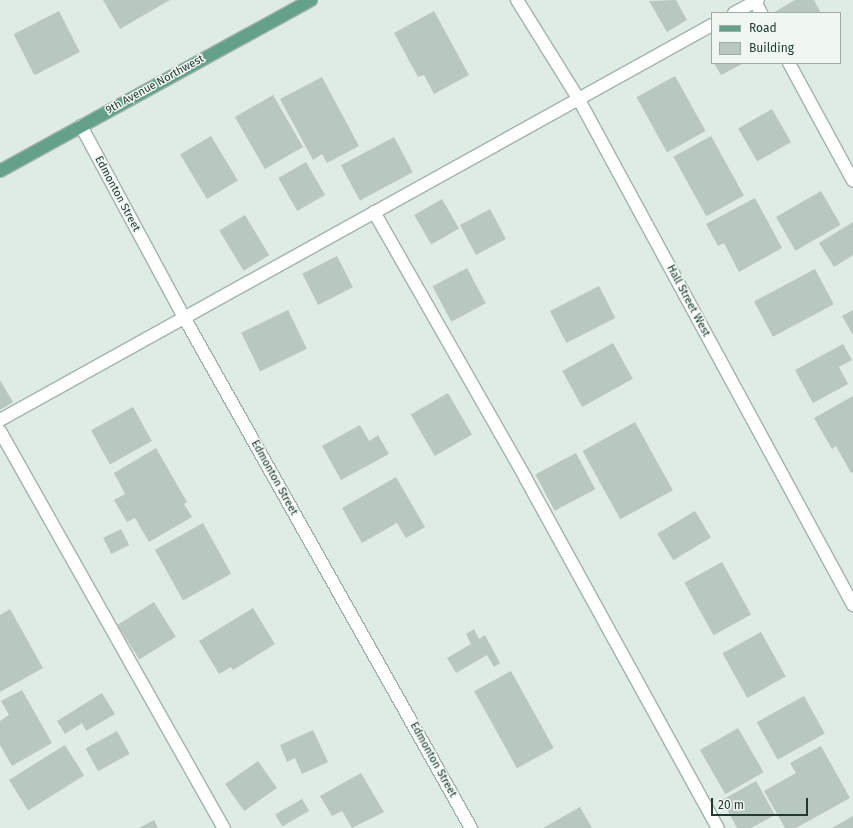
<!DOCTYPE html>
<style>
body{margin:0}
#map{position:relative;width:853px;height:828px;overflow:hidden;background:#dfebe5;font-family:"Fira Sans",sans-serif}
div>[style]{position:absolute}
[style*='--x']{left:calc(var(--x)*1px);top:calc(var(--y)*1px);width:calc(var(--w)*1px);rotate:calc(var(--a)*1deg)}
.building>*{inset:0;background:#b8c8c0;transform-origin:0 0}
.roads{filter:drop-shadow(1px 0 #a2b3ab) drop-shadow(-1px 0 #a2b3ab) drop-shadow(0 1px #a2b3ab) drop-shadow(0 -1px #a2b3ab)}
.minor>*{height:12px;margin:-6px;padding:0 6px;transform-origin:6px;border-radius:6px;background:#fff}
.major>*{height:12px;margin:-6px;padding:0 6px;transform-origin:6px;border-radius:6px;background:#63a18b}
span{translate:-50% -50%;white-space:nowrap;text-align:center;line-height:1.15;-webkit-text-stroke:3px #f0f7f3;paint-order:stroke}
.street-label{font-size:11px;color:#203b31}
.legend{position:absolute;left:711px;top:12px;width:130px;height:52px;box-sizing:border-box;background:#f0f7f3;border:1px solid #9daca5;margin:0;padding:5px 7px;list-style:none;font-size:12px;color:#203b31}
.legend li{display:flex;align-items:center;gap:8px;height:20px}
.legend b{width:20px;border:1px solid #9daca5}
.scale{position:absolute;left:711px;top:798px;width:97px;height:18px;box-sizing:border-box;border:2px solid #203b31;border-top:0;padding-left:5px;font-size:12px;line-height:14px;white-space:nowrap;color:#203b31;-webkit-text-stroke:3px #f0f7f3;paint-order:stroke}
</style>
<div id="map">
<div class="building">
<i style="clip-path:polygon(103px 0,170px 0,120px 29px)"></i>
<i style="clip-path:polygon(676px 0,687px 20px,667px 32px,649px 1px)"></i>
<i style="clip-path:polygon(795px 0,814px 0,821px 13px,773px 13px)"></i>
<i style="left:59px;top:11px;width:46px;height:51px;rotate:63deg"></i>
<i style="clip-path:polygon(434px 11px,469px 75px,434px 94px,424px 75px,418px 77px,394px 33px)"></i>
<i style="clip-path:polygon(714px 63px,744px 63px,721px 75px)"></i>
<i style="left:675px;top:76px;width:63px;height:44px;rotate:61deg"></i>
<i style="clip-path:polygon(322px 77px,359px 146px,327px 163px,322px 154px,313px 160px,280px 99px)"></i>
<i style="left:273px;top:95px;width:60px;height:44px;rotate:60deg"></i>
<i style="left:772px;top:109px;width:38px;height:39px;rotate:60deg"></i>
<i style="left:211px;top:136px;width:52px;height:36px;rotate:59deg"></i>
<i style="left:711px;top:136px;width:68px;height:43px;rotate:61deg"></i>
<i style="left:394px;top:137px;width:40px;height:60px;rotate:62deg"></i>
<i style="left:306px;top:162px;width:38px;height:32px;rotate:60deg"></i>
<i style="left:821px;top:191px;width:39px;height:52px;rotate:60deg"></i>
<i style="clip-path:polygon(755px 198px,782px 248px,739px 272px,724px 243px,718px 246px,706px 224px)"></i>
<i style="left:442px;top:199px;width:34px;height:32px;rotate:60deg"></i>
<i style="left:490px;top:209px;width:34px;height:34px;rotate:62deg"></i>
<i style="left:245px;top:215px;width:47px;height:30px;rotate:59deg"></i>
<i style="clip-path:polygon(853px 222px,853px 255px,834px 267px,819px 243px)"></i>
<i style="left:337px;top:256px;width:35px;height:39px;rotate:63deg"></i>
<i style="left:467px;top:268px;width:40px;height:39px;rotate:62deg"></i>
<i style="left:815px;top:269px;width:40px;height:69px;rotate:62deg"></i>
<i style="left:599px;top:286px;width:36px;height:55px;rotate:63deg"></i>
<i style="left:288px;top:310px;width:43px;height:52px;rotate:64deg"></i>
<i style="clip-path:polygon(853px 310px,853px 335px,842px 316px)"></i>
<i style="left:613px;top:343px;width:41px;height:58px;rotate:61deg"></i>
<i style="clip-path:polygon(843px 344px,852px 360px,839px 367px,848px 384px,813px 403px,795px 370px)"></i>
<i style="clip-path:polygon(0 380px,13px 402px,0 410px)"></i>
<i style="left:448px;top:393px;width:48px;height:43px;rotate:60deg"></i>
<i style="clip-path:polygon(853px 396px,853px 472px,851px 473px,836px 446px,832px 449px,814px 418px)"></i>
<i style="left:133px;top:407px;width:39px;height:48px;rotate:61deg"></i>
<i style="left:635px;top:422px;width:78px;height:60px;rotate:61deg"></i>
<i style="clip-path:polygon(360px 425px,369px 441px,378px 435px,389px 454px,341px 480px,322px 446px)"></i>
<i style="clip-path:polygon(156px 448px,187px 502px,184px 504px,192px 517px,149px 542px,135px 518px,127px 522px,114px 500px,125px 494px,114px 473px)"></i>
<i style="left:576px;top:453px;width:41px;height:46px;rotate:62deg"></i>
<i style="clip-path:polygon(396px 477px,425px 527px,406px 538px,397px 523px,362px 543px,342px 508px)"></i>
<i style="left:695px;top:511px;width:31px;height:44px;rotate:59deg"></i>
<i style="left:203px;top:523px;width:58px;height:55px;rotate:61deg"></i>
<i style="left:121px;top:529px;width:18px;height:20px;rotate:63deg"></i>
<i style="left:722px;top:562px;width:60px;height:43px;rotate:61deg"></i>
<i style="left:154px;top:602px;width:41px;height:43px;rotate:58deg"></i>
<i style="clip-path:polygon(253px 608px,275px 644px,233px 670px,231px 667px,219px 674px,199px 641px)"></i>
<i style="clip-path:polygon(10px 609px,43px 668px,0 692px,0 615px)"></i>
<i style="clip-path:polygon(474px 629px,479px 639px,485px 635px,500px 663px,494px 667px,487px 655px,456px 673px,447px 658px,471px 644px,466px 634px)"></i>
<i style="left:761px;top:632px;width:51px;height:44px;rotate:61deg"></i>
<i style="left:511px;top:671px;width:88px;height:42px;rotate:61deg"></i>
<i style="clip-path:polygon(22px 690px,52px 743px,12px 766px,0 745px,0 721px,9px 715px,1px 701px)"></i>
<i style="clip-path:polygon(102px 693px,115px 714px,86px 731px,82px 723px,65px 734px,57px 721px)"></i>
<i style="left:804px;top:696px;width:43px;height:54px;rotate:61deg"></i>
<i style="left:738px;top:728px;width:51px;height:44px;rotate:60deg"></i>
<i style="clip-path:polygon(313px 730px,328px 762px,302px 774px,295px 758px,287px 762px,280px 745px)"></i>
<i style="left:117px;top:731px;width:26px;height:36px;rotate:61deg"></i>
<i style="left:65px;top:745px;width:36px;height:66px;rotate:58deg"></i>
<i style="clip-path:polygon(821px 746px,850px 798px,796px 828px,785px 828px,764px 791px,796px 773px,790px 763px)"></i>
<i style="left:258px;top:761px;width:33px;height:40px;rotate:55deg"></i>
<i style="clip-path:polygon(361px 773px,384px 812px,352px 828px,342px 811px,332px 816px,320px 796px)"></i>
<i style="clip-path:polygon(756px 781px,775px 815px,751px 828px,737px 828px,722px 800px)"></i>
<i style="left:302px;top:799px;width:14px;height:31px;rotate:60deg"></i>
<i style="clip-path:polygon(580px 807px,592px 828px,543px 828px)"></i>
<i style="clip-path:polygon(853px 816px,853px 828px,832px 828px)"></i>
<i style="clip-path:polygon(154px 820px,158px 828px,139px 828px)"></i>
</div>
<div class="roads">
<div class="minor">
<i style="--x:517;--y:0;--w:115;--a:58.1"></i>
<i style="--x:578;--y:98;--w:577;--a:61.52"></i>
<i style="--x:755;--y:2;--w:13;--a:61"></i>
<i style="--x:734;--y:13;--w:27;--a:-28"></i>
<i style="--x:789;--y:63;--w:134;--a:61.5"></i>
<i style="--x:81;--y:126;--w:219;--a:61.7"></i>
<i style="--x:185;--y:319;--w:584;--a:60.67"></i>
<i style="--x:374;--y:212;--w:307;--a:60.3"></i>
<i style="--x:526;--y:479;--w:398;--a:61.2"></i>
<i style="--x:0;--y:420;--w:814;--a:-29.02"></i>
<i style="--x:0;--y:431;--w:456;--a:60.6"></i>
</div>
<div class="major">
<i style="--x:0;--y:171;--w:355;--a:-28.8"></i>
</div>
</div>
<div class="street-label">
<span style="left:155px;top:85px;rotate:-29deg">9th Avenue Northwest</span>
<span style="left:117px;top:194px;rotate:62deg">Edmonton Street</span>
<span style="left:688px;top:301px;rotate:62deg">Hall Street West</span>
<span style="left:274px;top:478px;rotate:61deg">Edmonton Street</span>
<span style="left:433px;top:760px;rotate:61deg">Edmonton Street</span>
</div>
<ul class="legend">
<li><b style="height:5px;background:#63a18b"></b>Road</li>
<li><b style="height:11px;background:#b8c8c0"></b>Building</li>
</ul>
<div class="scale">20 m</div>
</div>
